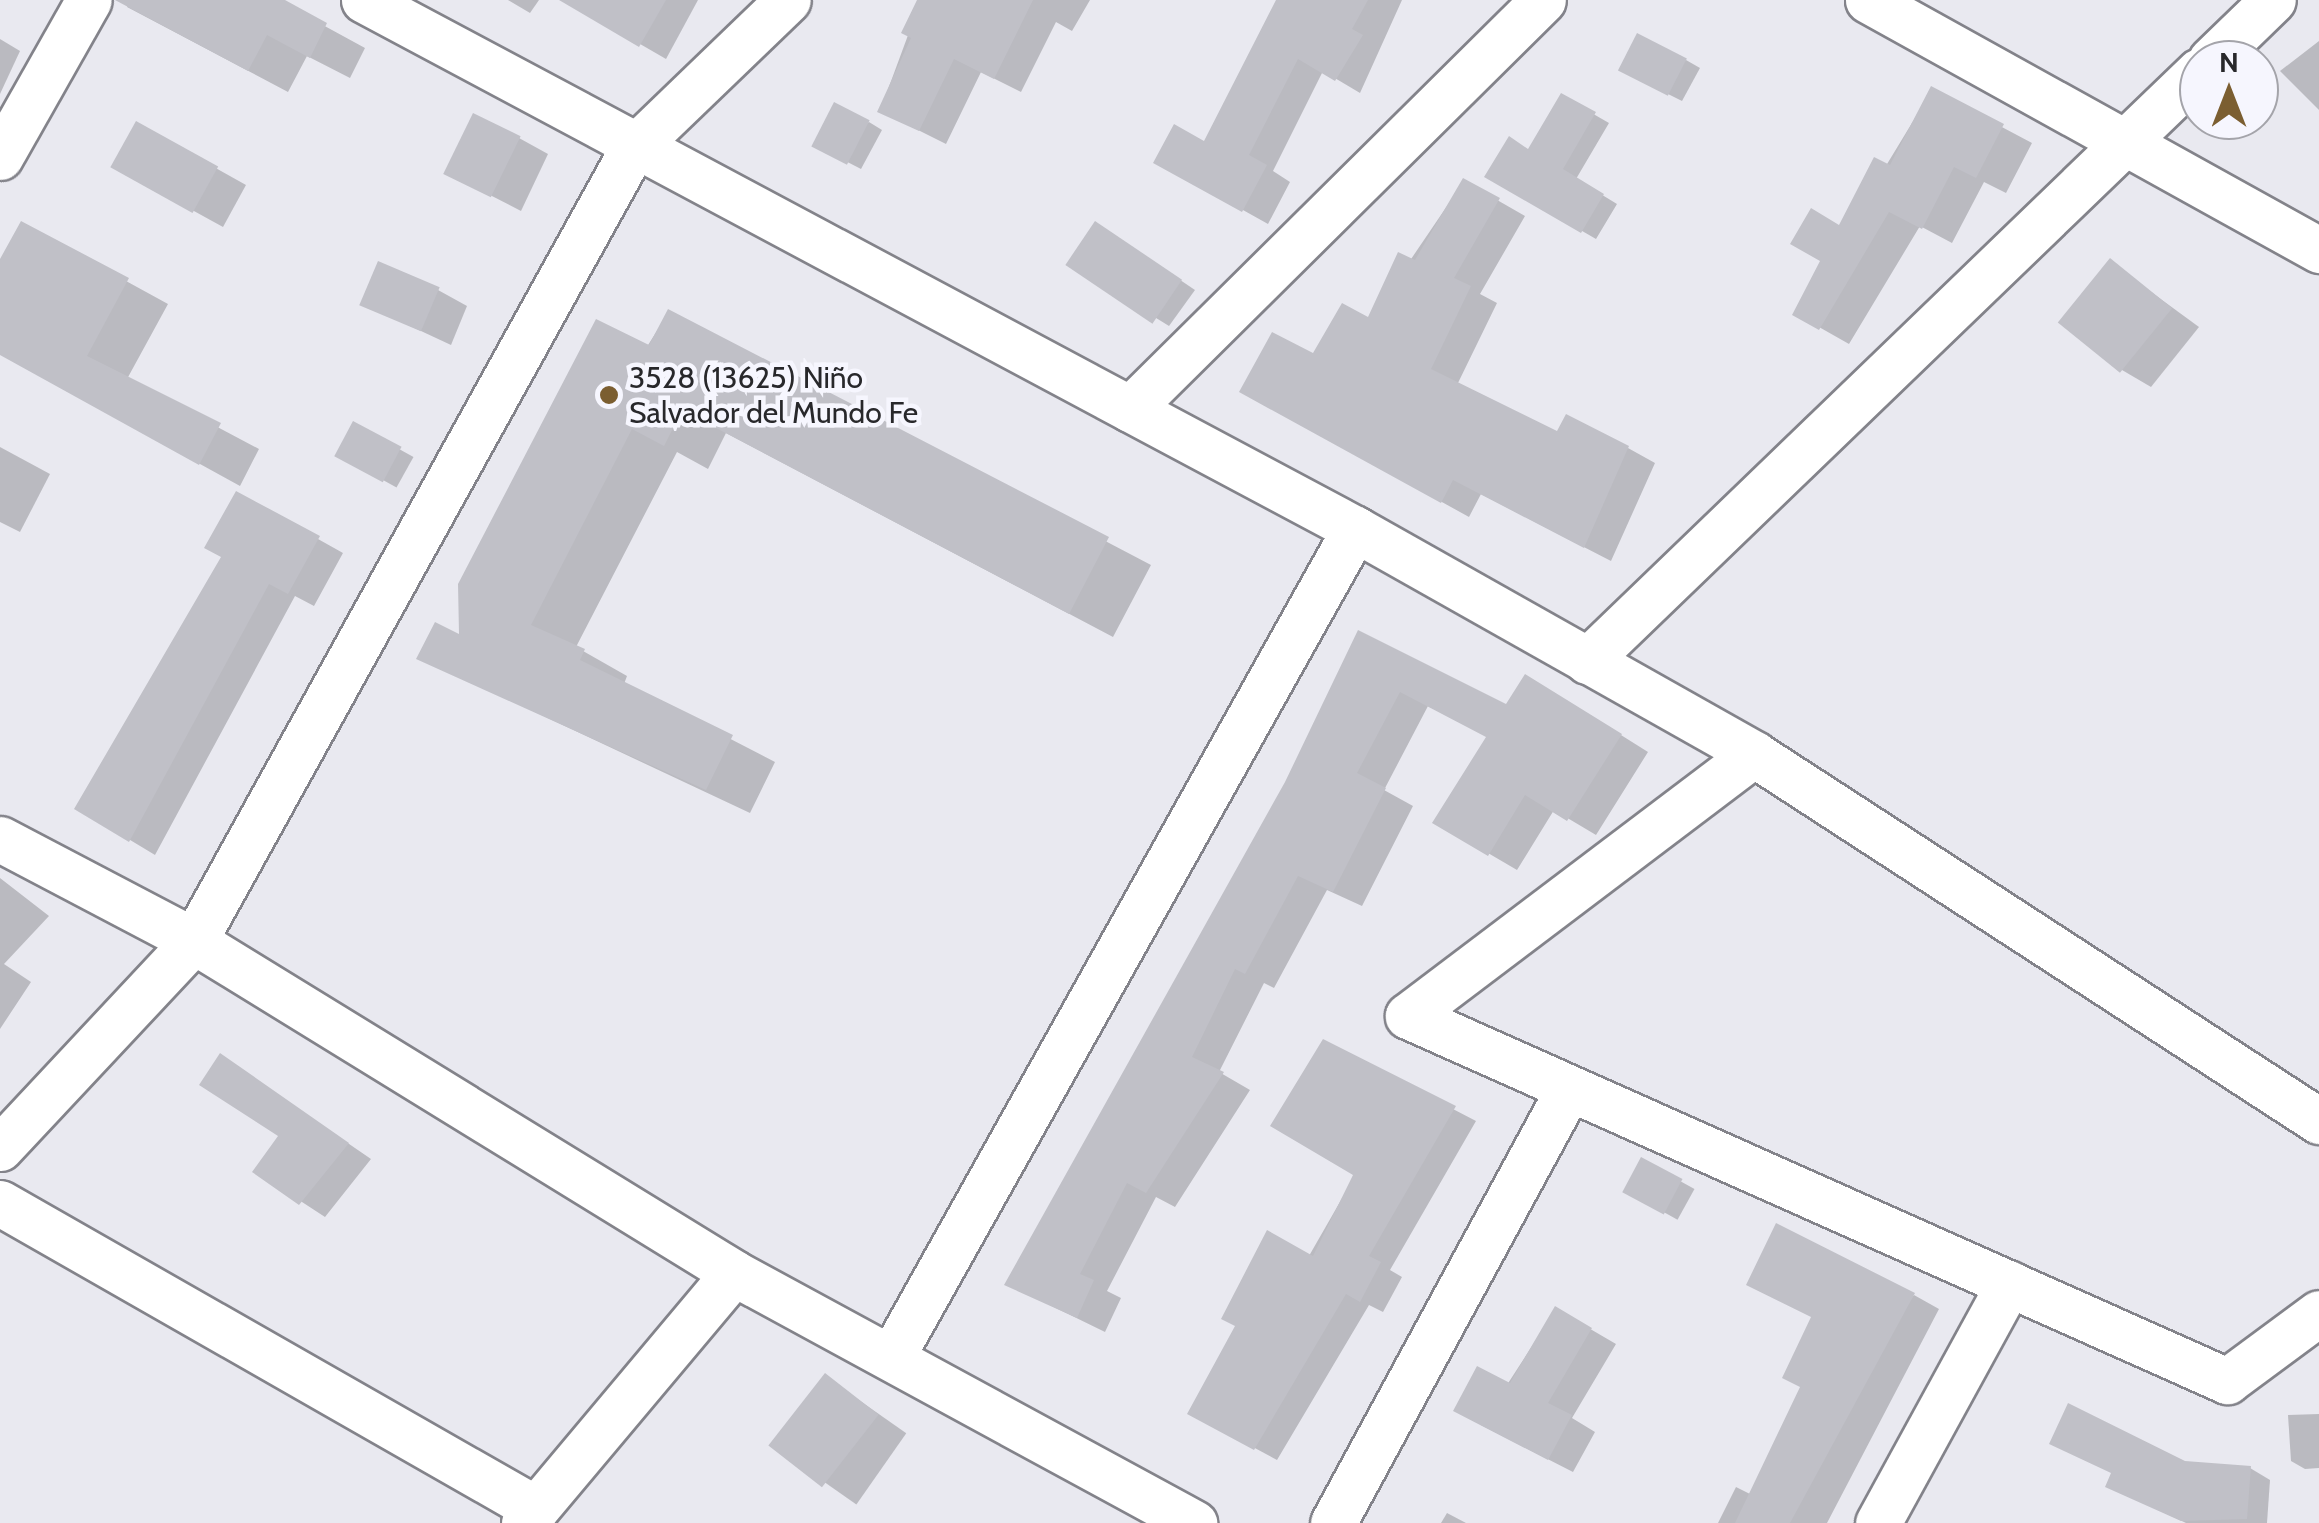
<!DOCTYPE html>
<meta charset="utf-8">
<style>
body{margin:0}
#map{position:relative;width:2319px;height:1523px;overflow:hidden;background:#e9e9f0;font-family:Cabin,sans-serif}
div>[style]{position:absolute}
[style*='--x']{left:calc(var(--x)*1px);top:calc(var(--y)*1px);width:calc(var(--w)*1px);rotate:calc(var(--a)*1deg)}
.shadow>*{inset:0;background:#0003;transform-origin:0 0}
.building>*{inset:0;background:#c0c0c7;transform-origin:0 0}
.roads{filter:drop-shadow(2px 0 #83838a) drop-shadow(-2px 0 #83838a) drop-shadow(0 2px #83838a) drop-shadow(0 -2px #83838a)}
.minor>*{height:45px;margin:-22.5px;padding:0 22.5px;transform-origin:22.5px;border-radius:22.5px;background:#fff}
.dots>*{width:28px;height:28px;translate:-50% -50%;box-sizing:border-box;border:5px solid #f6f6fe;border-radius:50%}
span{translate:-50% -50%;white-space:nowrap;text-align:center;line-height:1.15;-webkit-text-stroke:9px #f6f6fe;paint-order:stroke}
.poi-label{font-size:30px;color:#28282b}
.left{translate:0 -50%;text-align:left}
.north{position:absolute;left:2179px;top:40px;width:100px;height:100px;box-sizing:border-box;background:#f6f6fe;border:2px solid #a4a4aa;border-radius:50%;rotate:0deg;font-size:28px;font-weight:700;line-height:40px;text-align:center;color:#28282b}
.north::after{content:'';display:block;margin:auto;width:35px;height:45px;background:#7b5e31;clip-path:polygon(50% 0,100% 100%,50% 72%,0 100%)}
</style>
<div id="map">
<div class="shadow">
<i style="clip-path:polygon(130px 0,277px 0,365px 48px,350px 78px,307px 56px,288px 92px,127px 7px)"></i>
<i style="clip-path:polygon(508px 0,539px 0,530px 13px)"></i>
<i style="clip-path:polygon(564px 0,698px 0,666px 59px)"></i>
<i style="clip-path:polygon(921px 0,1090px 0,1072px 31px,1056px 22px,1021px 92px,981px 72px,946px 144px,880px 111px)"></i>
<i style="clip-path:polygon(1283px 0,1402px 0,1360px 93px,1323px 71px,1273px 171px,1290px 182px,1268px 224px,1157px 162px,1205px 144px)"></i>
<i style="clip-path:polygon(0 39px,20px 51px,0 94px)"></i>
<i style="clip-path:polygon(2319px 41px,2319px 110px,2280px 71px)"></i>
<i style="clip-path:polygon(1686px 60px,1700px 68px,1682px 101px,1634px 77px)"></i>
<i style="clip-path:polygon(1932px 90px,2032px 143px,2006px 193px,1984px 182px,1952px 243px,1920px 226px,1849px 344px,1796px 314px)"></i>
<i style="clip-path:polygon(1562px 96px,1609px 123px,1576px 179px,1617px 204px,1596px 239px,1487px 176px,1530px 152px)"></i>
<i style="clip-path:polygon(869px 122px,882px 130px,861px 169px,828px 152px)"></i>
<i style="clip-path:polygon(137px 124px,246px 185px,223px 227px,143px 183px)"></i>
<i style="clip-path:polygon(519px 138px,548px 154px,521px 211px,447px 173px)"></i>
<i style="clip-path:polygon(1464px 181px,1525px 216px,1480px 294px,1497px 303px,1457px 385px,1558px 435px,1628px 448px,1655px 463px,1611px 561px,1481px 494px,1469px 517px,1270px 407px,1314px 357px,1369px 321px)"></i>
<i style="clip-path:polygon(22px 224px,168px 304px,127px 379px,259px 449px,240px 486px,0 354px,0 264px)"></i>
<i style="clip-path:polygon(1109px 232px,1195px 290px,1169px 326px,1069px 264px)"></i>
<i style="clip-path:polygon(2110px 262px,2199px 327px,2151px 387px,2122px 370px)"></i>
<i style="clip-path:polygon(438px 290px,467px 306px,451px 345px,363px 304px)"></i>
<i style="clip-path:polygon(669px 312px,1151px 565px,1113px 637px,726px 433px,708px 469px,677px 452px,576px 647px,627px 676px,624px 684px,775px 762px,750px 813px,420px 658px,462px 638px)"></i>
<i style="left:354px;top:424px;width:68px;height:35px;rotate:29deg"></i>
<i style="clip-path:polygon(0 447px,50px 474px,20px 532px,0 522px)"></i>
<i style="clip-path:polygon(318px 539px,343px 553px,314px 606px,295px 596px,155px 855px,77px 808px,224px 556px)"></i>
<i style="clip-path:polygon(1359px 633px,1507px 708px,1554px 693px,1648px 752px,1596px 835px,1554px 810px,1517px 870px,1435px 822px,1488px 737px,1428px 706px,1384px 790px,1413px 806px,1362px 906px,1327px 890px,1274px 988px,1264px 983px,1219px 1072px,1250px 1090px,1175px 1207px,1156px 1197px,1107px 1291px,1121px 1298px,1105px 1332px,1007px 1284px,1287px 784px)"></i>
<i style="clip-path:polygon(0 878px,49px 916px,4px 964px,31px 982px,0 1029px)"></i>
<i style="clip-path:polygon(1324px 1042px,1476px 1121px,1390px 1270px,1402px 1277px,1383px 1312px,1369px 1305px,1277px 1460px,1212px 1425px,1356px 1174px)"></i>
<i style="clip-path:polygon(221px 1056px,371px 1159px,325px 1217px,256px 1172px,281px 1136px)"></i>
<i style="left:1642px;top:1160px;width:60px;height:35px;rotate:29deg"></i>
<i style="clip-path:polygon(1914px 1295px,1939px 1309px,1827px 1523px,1718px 1523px,1736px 1487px,1752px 1495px)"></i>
<i style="clip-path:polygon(1556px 1309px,1616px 1344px,1572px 1418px,1595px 1432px,1573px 1472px,1481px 1425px)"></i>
<i style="left:826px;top:1377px;width:98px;height:87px;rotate:35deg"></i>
<i style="clip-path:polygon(2319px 1414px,2319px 1468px,2305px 1469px,2291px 1461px,2288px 1415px)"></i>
<i style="clip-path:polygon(2185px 1463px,2250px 1468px,2270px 1480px,2267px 1523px,2186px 1523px,2108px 1486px,2114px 1474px)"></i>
<i style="clip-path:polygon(1447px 1513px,1466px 1523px,1441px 1523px)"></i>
</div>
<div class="building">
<i style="clip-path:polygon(115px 0,285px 0,327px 23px,310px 58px,267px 35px,248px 71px)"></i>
<i style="clip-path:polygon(559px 0,666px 0,639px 47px)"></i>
<i style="clip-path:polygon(917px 0,1033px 0,994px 79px,954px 59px,919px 131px,877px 112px,911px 38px,901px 33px)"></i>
<i style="clip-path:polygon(1276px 0,1368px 0,1352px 29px,1363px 35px,1335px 81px,1298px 59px,1249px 155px,1267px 165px,1242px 212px,1153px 163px,1174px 124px,1204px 141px)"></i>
<i style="left:1637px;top:33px;width:56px;height:42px;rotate:27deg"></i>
<i style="clip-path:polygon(1931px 86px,2004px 124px,1976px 178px,1954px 167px,1922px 229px,1889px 212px,1819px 330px,1792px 315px,1820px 261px,1790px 244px,1811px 208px,1839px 225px,1874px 157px,1890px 165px)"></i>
<i style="clip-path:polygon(1561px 93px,1596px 112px,1563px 169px,1604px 194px,1581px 233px,1484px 177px,1509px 136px,1528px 149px)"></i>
<i style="left:834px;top:102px;width:40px;height:50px;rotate:27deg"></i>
<i style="left:473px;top:113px;width:53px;height:68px;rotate:26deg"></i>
<i style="left:136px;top:121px;width:94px;height:53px;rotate:29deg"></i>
<i style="clip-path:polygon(1463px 178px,1500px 198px,1454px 278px,1471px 286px,1431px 369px,1557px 431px,1566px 414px,1629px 446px,1584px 548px,1453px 480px,1441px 503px,1239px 392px,1272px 332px,1313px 353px,1342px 303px,1368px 317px,1398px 252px,1415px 260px)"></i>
<i style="clip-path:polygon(21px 221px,129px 278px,87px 356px,221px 423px,199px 465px,0 355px,0 259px)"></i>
<i style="left:1095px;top:221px;width:105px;height:53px;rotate:34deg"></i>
<i style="left:2110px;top:258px;width:80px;height:83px;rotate:39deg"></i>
<i style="left:378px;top:261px;width:67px;height:48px;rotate:23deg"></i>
<i style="clip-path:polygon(668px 309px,1109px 537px,1069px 614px,682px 410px,664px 446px,632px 429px,531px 625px,585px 649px,580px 660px,733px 735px,706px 790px,416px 659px,435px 622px,459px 634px,458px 584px,596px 319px,649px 345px)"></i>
<i style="left:353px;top:421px;width:55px;height:40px;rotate:28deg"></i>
<i style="clip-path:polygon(236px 491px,320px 536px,288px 594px,269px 584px,129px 842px,74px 809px,221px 557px,204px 548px)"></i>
<i style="clip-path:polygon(1358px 630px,1506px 704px,1525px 674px,1622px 734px,1567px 821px,1525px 795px,1488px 856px,1432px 823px,1486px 737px,1400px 692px,1357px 773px,1386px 788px,1333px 892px,1298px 876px,1245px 974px,1235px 969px,1192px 1057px,1224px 1072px,1146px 1193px,1127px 1183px,1080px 1274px,1094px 1280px,1077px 1318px,1004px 1285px,1285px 782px)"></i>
<i style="clip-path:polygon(1323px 1039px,1456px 1106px,1369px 1256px,1381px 1262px,1360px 1302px,1346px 1294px,1254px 1450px,1187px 1414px,1235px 1326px,1221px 1319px,1267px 1230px,1313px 1256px,1353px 1175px,1270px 1126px)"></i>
<i style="clip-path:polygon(220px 1053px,349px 1143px,299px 1205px,252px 1172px,278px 1136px,199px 1085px)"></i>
<i style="left:1641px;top:1157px;width:47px;height:40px;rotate:28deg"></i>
<i style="clip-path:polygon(1776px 1223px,1915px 1293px,1790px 1523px,1735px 1523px,1800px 1387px,1782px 1378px,1811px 1317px,1746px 1285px)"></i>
<i style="clip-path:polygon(1555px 1306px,1592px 1328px,1548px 1403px,1572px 1415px,1548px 1460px,1453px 1411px,1477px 1366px,1510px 1383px)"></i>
<i style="left:825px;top:1373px;width:68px;height:92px;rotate:38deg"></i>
<i style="clip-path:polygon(2068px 1403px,2185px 1461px,2251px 1466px,2247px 1519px,2181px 1521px,2105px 1487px,2111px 1473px,2049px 1444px)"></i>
</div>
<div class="roads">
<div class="minor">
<i style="--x:364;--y:0;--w:1123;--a:28.09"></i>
<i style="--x:1355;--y:529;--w:458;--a:29.4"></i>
<i style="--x:1754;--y:754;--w:674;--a:33.01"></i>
<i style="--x:1868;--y:0;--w:516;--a:29"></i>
<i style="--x:2211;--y:60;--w:86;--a:-44.1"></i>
<i style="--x:0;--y:157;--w:180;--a:-60.5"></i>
<i style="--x:1130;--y:409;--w:581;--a:-44.72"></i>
<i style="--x:1587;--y:661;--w:850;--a:-43.95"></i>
<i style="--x:1754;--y:754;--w:434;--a:142.9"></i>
<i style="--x:1408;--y:1016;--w:897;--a:24.02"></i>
<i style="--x:2227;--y:1381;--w:114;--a:-36.5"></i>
<i style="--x:0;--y:839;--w:219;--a:27.7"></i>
<i style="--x:194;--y:941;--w:634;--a:31.58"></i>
<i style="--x:734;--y:1273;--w:524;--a:28.52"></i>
<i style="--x:0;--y:1148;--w:284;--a:-46.9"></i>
<i style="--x:194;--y:941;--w:904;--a:-61.03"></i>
<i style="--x:632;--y:150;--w:216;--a:-43.9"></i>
<i style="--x:0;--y:1203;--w:617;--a:29.72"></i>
<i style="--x:892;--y:1356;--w:948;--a:-60.76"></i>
<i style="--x:524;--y:1523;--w:326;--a:-50"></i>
<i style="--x:1333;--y:1523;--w:495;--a:-61.5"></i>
<i style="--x:1878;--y:1523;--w:273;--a:-61.3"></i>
</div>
</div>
<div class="dots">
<i style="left:609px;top:395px;background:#7b5e31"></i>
</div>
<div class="poi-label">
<span class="left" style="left:629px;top:395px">3528 (13625) Niño<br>Salvador del Mundo Fe</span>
</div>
<div class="north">N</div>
</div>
